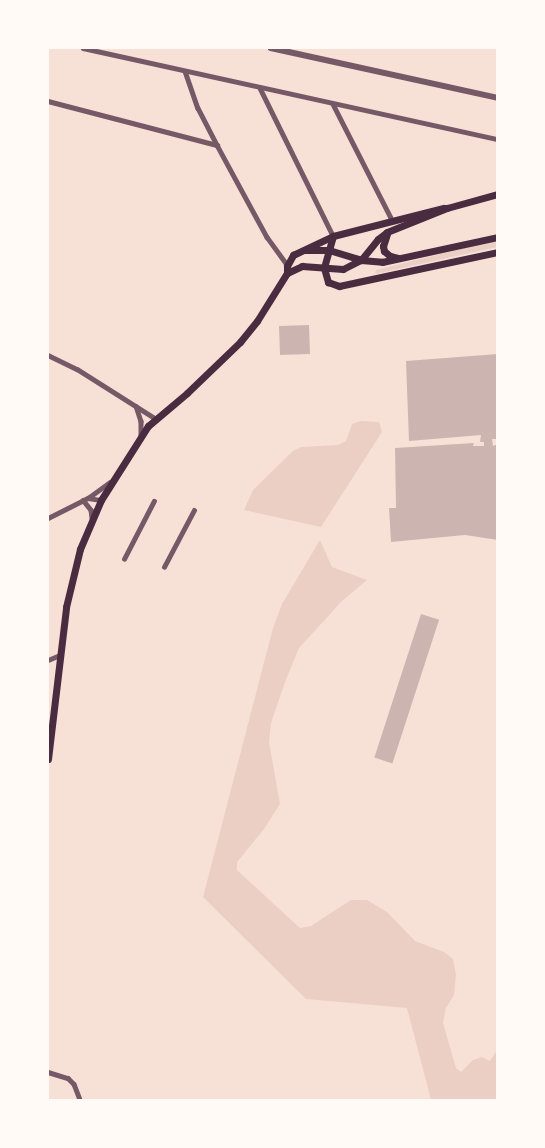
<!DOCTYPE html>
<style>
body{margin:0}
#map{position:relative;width:545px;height:1148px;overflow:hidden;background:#f7e1d7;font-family:"Archivo Narrow",sans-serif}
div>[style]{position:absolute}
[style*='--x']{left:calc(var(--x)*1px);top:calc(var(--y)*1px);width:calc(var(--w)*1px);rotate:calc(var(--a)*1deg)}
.green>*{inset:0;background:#ebcfc5}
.building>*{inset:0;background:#ccb4b1;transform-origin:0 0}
.minor>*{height:4.5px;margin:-2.25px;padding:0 2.25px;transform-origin:2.25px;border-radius:2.25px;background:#755966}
.tertiary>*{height:5.5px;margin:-2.75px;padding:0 2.75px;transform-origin:2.75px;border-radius:2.75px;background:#755966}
.secondary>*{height:7px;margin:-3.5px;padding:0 3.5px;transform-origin:3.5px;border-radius:3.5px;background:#4a2c40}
span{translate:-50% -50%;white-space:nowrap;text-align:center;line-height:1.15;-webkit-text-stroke:4px #fffaf5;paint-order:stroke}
.frame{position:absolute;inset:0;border:49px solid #fffaf5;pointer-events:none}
</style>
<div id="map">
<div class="green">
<i style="clip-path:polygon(497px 240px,497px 247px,375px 274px,376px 270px)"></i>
<i style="clip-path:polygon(361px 421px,379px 422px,382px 432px,321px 527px,244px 510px,253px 490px,293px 451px,301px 447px,338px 445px,346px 441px,352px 424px)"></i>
<i style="clip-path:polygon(320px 540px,332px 567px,367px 580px,342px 601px,299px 648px,285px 682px,271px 723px,269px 742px,280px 804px,264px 829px,237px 862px,237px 870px,300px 928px,311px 926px,351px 900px,367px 900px,387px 912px,415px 941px,444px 952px,453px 959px,456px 975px,454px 995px,446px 1008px,443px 1023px,456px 1068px,461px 1072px,473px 1060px,482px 1057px,490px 1061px,497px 1050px,497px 1100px,431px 1100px,407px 1008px,306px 999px,203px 897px,273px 628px,282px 604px)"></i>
</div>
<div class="building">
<i style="left:309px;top:325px;width:29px;height:30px;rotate:88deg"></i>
<i style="clip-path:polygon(498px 354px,498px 439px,492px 439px,493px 446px,498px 444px,498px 540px,465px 535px,391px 542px,389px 508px,396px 508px,395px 448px,474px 443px,473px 446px,484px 446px,484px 442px,480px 442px,481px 435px,409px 441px,406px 361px)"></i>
<i style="left:421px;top:614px;width:19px;height:151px;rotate:18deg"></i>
</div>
<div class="minor">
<i style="--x:83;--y:48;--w:425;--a:12.4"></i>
<i style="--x:185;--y:71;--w:39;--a:71"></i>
<i style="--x:198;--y:108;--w:42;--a:62.8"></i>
<i style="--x:217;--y:145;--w:105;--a:61.5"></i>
<i style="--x:267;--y:237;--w:36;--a:54"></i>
<i style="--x:260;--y:88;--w:165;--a:63.7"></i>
<i style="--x:48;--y:101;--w:175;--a:14.6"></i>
<i style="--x:333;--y:104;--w:130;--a:63"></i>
<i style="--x:48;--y:355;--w:32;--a:26"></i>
<i style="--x:77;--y:369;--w:93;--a:32.3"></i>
<i style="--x:136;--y:406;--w:16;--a:72"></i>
<i style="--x:141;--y:421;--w:14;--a:90"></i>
<i style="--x:88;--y:498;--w:27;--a:-36"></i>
<i style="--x:83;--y:500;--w:13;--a:51"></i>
<i style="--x:91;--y:510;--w:8;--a:83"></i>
<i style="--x:48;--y:518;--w:45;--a:-26.6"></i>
<i style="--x:88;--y:498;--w:13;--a:9"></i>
<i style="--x:124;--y:559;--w:65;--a:-62.7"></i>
<i style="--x:164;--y:567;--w:64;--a:-62.2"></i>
<i style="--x:48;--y:660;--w:13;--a:-23"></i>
<i style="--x:48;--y:1072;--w:21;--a:17"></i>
<i style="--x:68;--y:1078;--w:8;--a:45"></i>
<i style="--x:74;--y:1084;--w:17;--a:69"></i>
</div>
<div class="tertiary">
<i style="--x:271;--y:48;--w:232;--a:12.4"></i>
</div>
<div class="secondary">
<i style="--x:387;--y:234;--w:13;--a:108"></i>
<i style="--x:383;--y:246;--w:5;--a:79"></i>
<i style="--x:384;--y:251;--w:8;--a:40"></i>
<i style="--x:390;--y:256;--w:8;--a:14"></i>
<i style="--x:333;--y:236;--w:33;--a:106"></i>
<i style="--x:324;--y:268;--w:15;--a:74"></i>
<i style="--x:328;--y:282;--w:12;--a:20"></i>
<i style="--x:339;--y:286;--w:163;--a:-12.1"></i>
<i style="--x:305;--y:250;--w:24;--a:0"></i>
<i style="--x:329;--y:250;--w:34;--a:17"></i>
<i style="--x:361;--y:260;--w:21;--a:5"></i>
<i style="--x:382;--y:262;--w:119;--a:-12.2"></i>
<i style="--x:287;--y:273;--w:7;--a:-90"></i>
<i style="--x:287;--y:266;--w:13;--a:-61"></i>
<i style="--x:293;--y:255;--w:44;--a:-25.4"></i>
<i style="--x:333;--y:236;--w:114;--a:-14.3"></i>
<i style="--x:48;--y:759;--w:153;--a:-83.2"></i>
<i style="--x:66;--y:607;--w:60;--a:-76.4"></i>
<i style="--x:80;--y:549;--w:53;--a:-66.8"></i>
<i style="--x:101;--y:500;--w:88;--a:-57.6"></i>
<i style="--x:148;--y:426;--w:51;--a:-40.2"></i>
<i style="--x:187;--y:393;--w:74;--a:-43.9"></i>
<i style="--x:240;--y:342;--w:27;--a:-51"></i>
<i style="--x:257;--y:321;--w:57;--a:-58"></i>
<i style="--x:287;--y:273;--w:17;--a:-25"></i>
<i style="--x:302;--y:266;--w:41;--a:4.2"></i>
<i style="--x:343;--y:269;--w:20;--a:-27"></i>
<i style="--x:361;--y:260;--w:27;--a:-51"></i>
<i style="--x:378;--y:239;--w:11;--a:-38"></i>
<i style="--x:387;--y:232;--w:65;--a:-21.8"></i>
<i style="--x:447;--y:208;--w:53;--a:-15.4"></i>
</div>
<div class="frame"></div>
</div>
